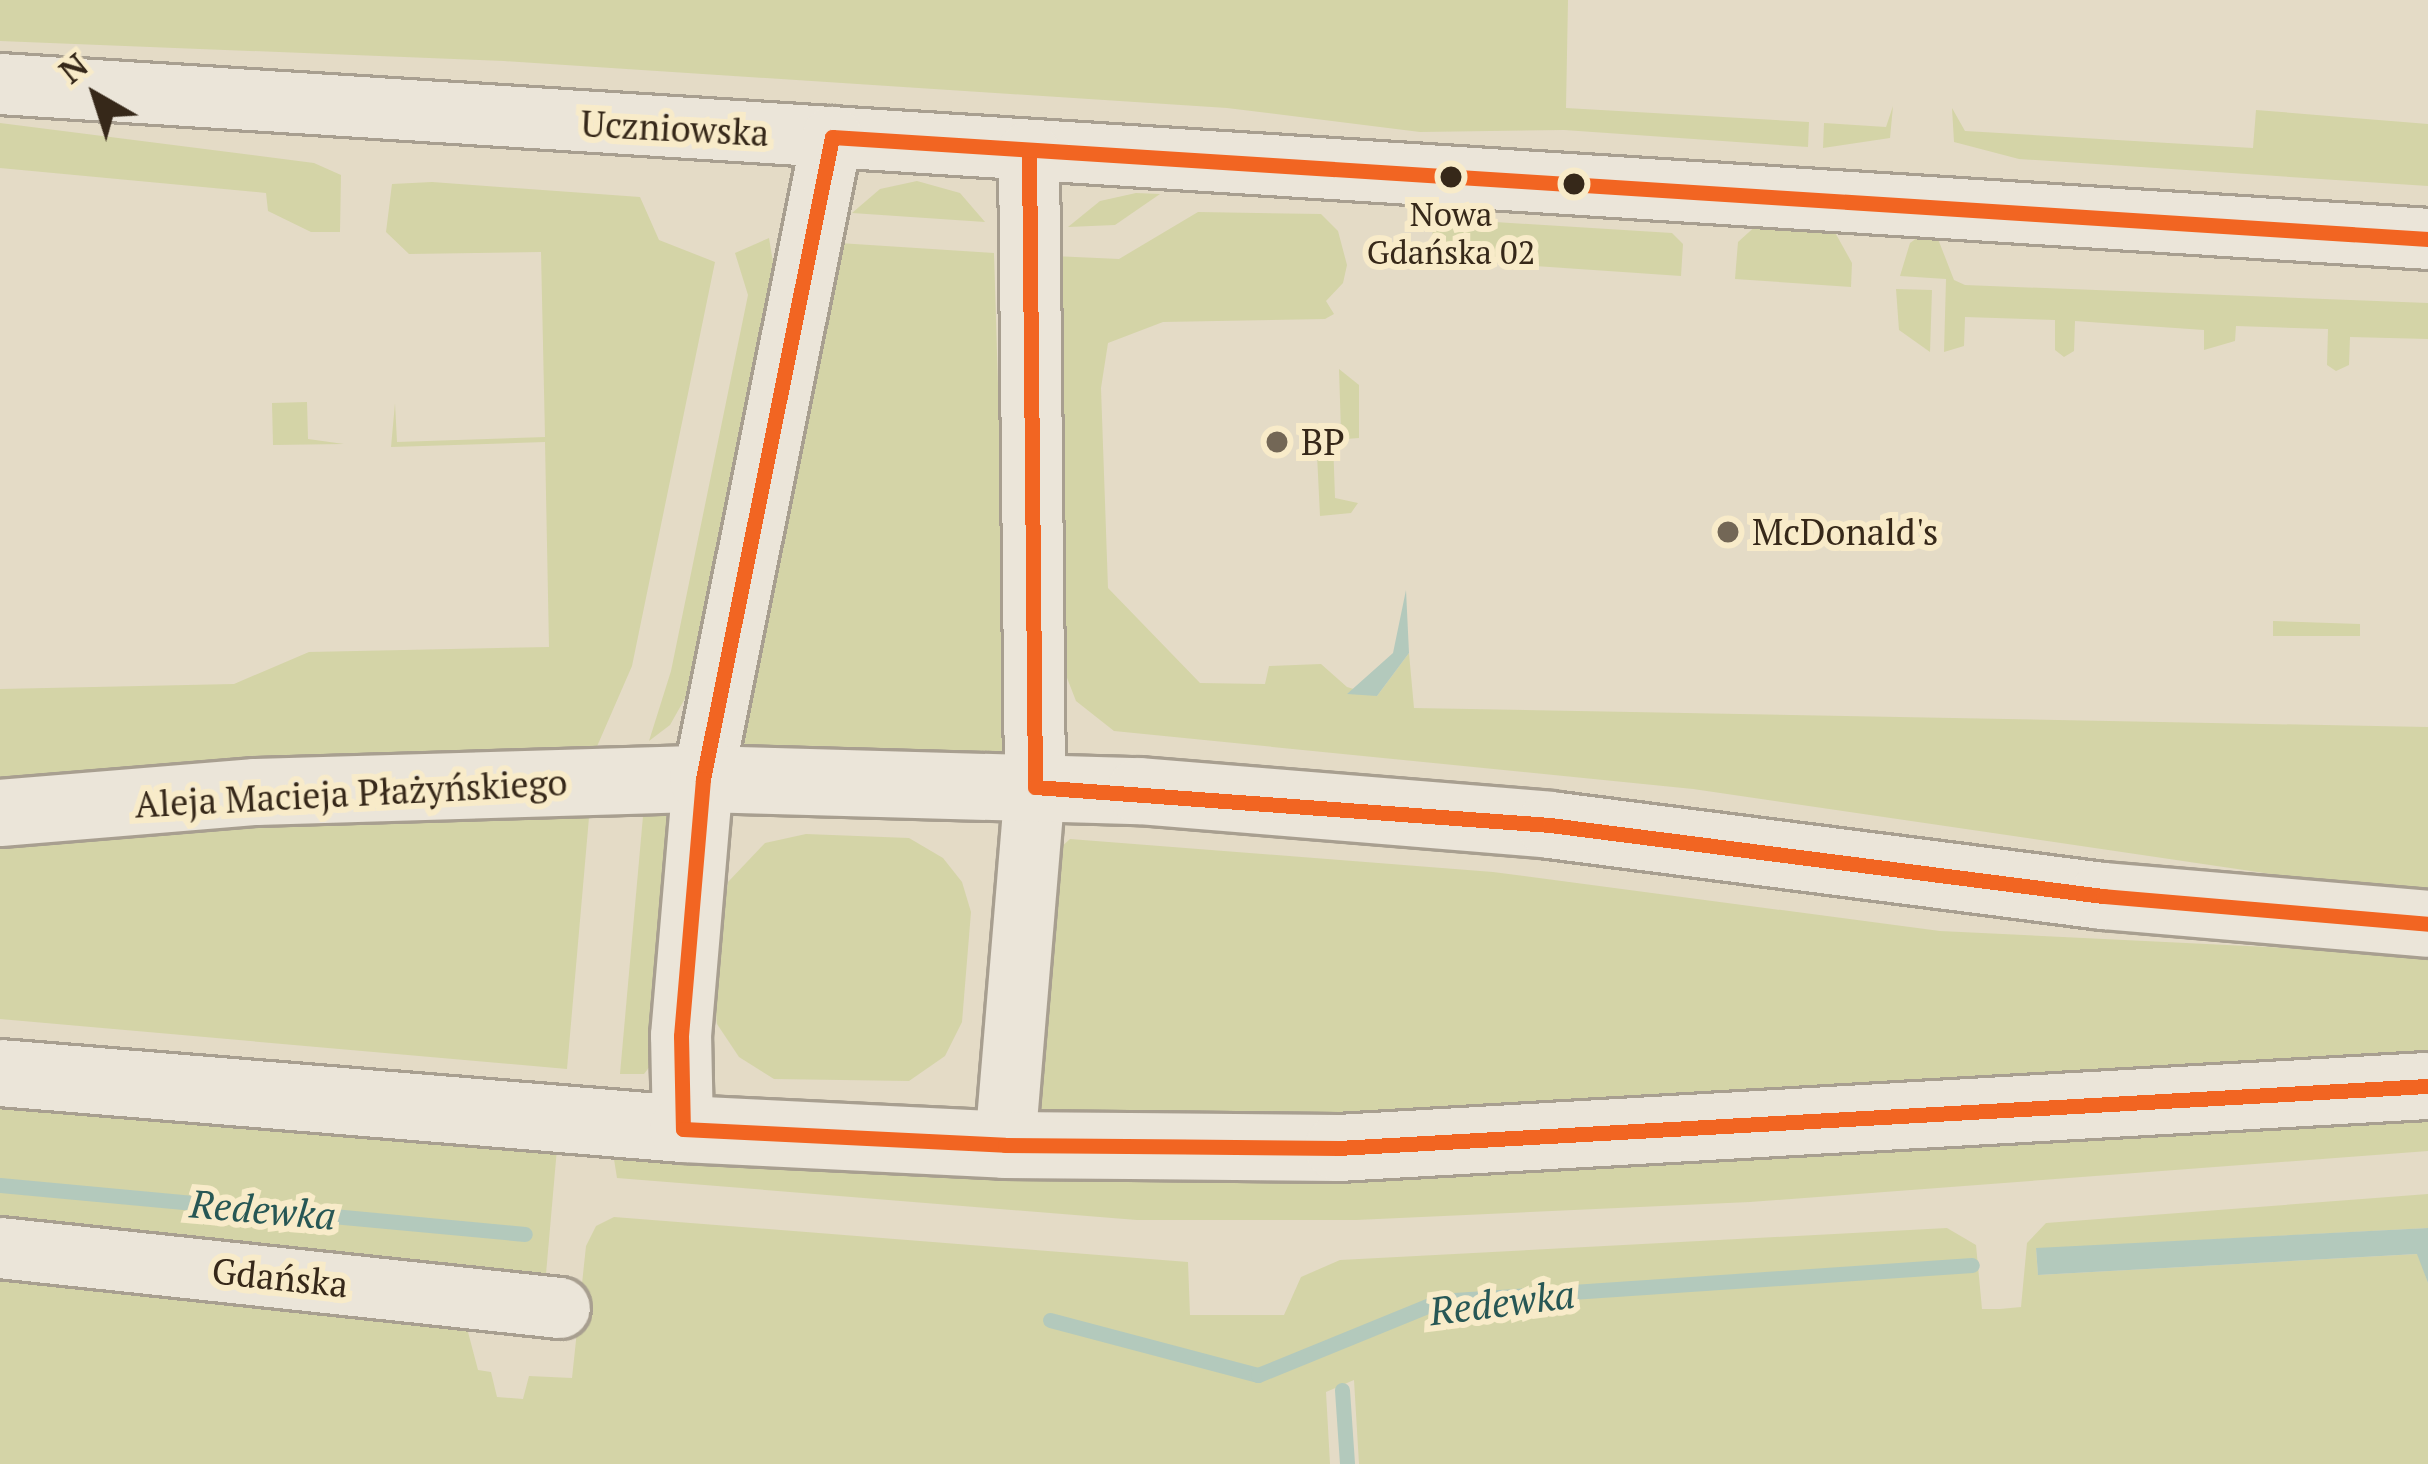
<!DOCTYPE html>
<meta charset="utf-8">
<style>
body{margin:0}
#map{position:relative;width:2428px;height:1464px;overflow:hidden;background:#e4dbc6;font-family:"PT Serif",serif}
div>[style]{position:absolute}
[style*='--x']{left:calc(var(--x)*1px);top:calc(var(--y)*1px);width:calc(var(--w)*1px);rotate:calc(var(--a)*1deg)}
.green>*{inset:0;background:#d4d4a7;transform-origin:0 0}
.water>*{inset:0;background:#b3c9bc}
.stream>*{height:15px;margin:-7.5px;padding:0 7.5px;transform-origin:7.5px;border-radius:7.5px;background:#b3c9bc}
.roads{filter:drop-shadow(3px 0 #a89f90) drop-shadow(-3px 0 #a89f90) drop-shadow(0 3px #a89f90) drop-shadow(0 -3px #a89f90)}
.street>*{height:60px;margin:-30px;padding:0 30px;transform-origin:30px;border-radius:30px;background:#ebe5d9}
.secondary>*{height:66px;margin:-33px;padding:0 33px;transform-origin:33px;border-radius:33px;background:#ebe5d9}
.bus-1>*{height:15px;margin:-7.5px;padding:0 7.5px;transform-origin:7.5px;border-radius:7.5px;background:#f26522}
.dots>*{width:33px;height:33px;translate:-50% -50%;box-sizing:border-box;border:6px solid #f8ebc9;border-radius:50%}
span{translate:-50% -50%;white-space:nowrap;text-align:center;line-height:1.15;-webkit-text-stroke:12px #f8ebc9;paint-order:stroke}
.bus-label{font-size:33px;color:#362819}
.street-label{font-size:36px;color:#362819}
.poi-label{font-size:36px;color:#362819}
.left{translate:0 -50%;text-align:left}
.water-label{font-size:39px;color:#275755;font-style:italic}
.north{position:absolute;left:36px;top:36px;width:120px;height:120px;-webkit-text-stroke:9px #f8ebc9;paint-order:stroke;rotate:321deg;font-size:33px;font-weight:700;line-height:48px;text-align:center;color:#362819}
.north::after{content:'';display:block;margin:auto;width:42px;height:54px;background:#362819;clip-path:polygon(50% 0,100% 100%,50% 72%,0 100%)}
</style>
<div id="map">
<div class="green">
<i style="clip-path:polygon(0 0,1568px 0,1566px 108px,1809px 122px,1808px 147px,1564px 130px,1420px 132px,1227px 108px,504px 61px,0 41px)"></i>
<i style="clip-path:polygon(1893px 106px,1890px 138px,1823px 148px,1824px 123px,1886px 127px)"></i>
<i style="clip-path:polygon(1952px 108px,1965px 131px,2253px 148px,2256px 110px,2428px 124px,2428px 186px,2019px 159px,1954px 142px)"></i>
<i style="clip-path:polygon(0 123px,314px 163px,341px 175px,340px 232px,311px 232px,268px 211px,266px 193px,0 168px)"></i>
<i style="clip-path:polygon(917px 181px,960px 193px,985px 222px,852px 213px,880px 189px)"></i>
<i style="clip-path:polygon(432px 182px,640px 197px,659px 240px,715px 262px,632px 666px,595px 751px,0 785px,0 689px,234px 684px,309px 652px,549px 647px,545px 442px,391px 447px,395px 403px,397px 442px,545px 437px,541px 252px,409px 254px,386px 232px,392px 184px)"></i>
<i style="clip-path:polygon(1136px 193px,1160px 194px,1115px 225px,1068px 227px,1100px 201px)"></i>
<i style="clip-path:polygon(1198px 212px,1321px 214px,1338px 231px,1347px 265px,1343px 283px,1326px 301px,1334px 314px,1325px 319px,1163px 322px,1108px 343px,1101px 388px,1108px 588px,1200px 683px,1265px 684px,1269px 666px,1321px 664px,1347px 687px,1377px 696px,1409px 653px,1414px 708px,2428px 727px,2428px 897px,1693px 789px,1114px 731px,1076px 701px,1062px 665px,1053px 256px,1119px 259px)"></i>
<i style="clip-path:polygon(1448px 219px,1672px 233px,1683px 244px,1681px 276px,1430px 259px,1433px 229px)"></i>
<i style="clip-path:polygon(1759px 223px,1832px 227px,1852px 263px,1851px 287px,1735px 279px,1738px 242px)"></i>
<i style="clip-path:polygon(1924px 233px,1938px 239px,1954px 280px,1965px 285px,2428px 303px,2428px 339px,2350px 337px,2349px 365px,2336px 371px,2327px 365px,2328px 329px,2236px 326px,2235px 341px,2204px 350px,2204px 330px,2075px 321px,2074px 351px,2064px 357px,2055px 350px,2055px 320px,1965px 317px,1964px 346px,1944px 352px,1946px 279px,1900px 276px,1910px 243px)"></i>
<i style="clip-path:polygon(769px 238px,775px 274px,692px 686px,670px 725px,649px 741px,671px 671px,748px 295px,735px 253px)"></i>
<i style="clip-path:polygon(839px 243px,994px 253px,1009px 748px,1003px 755px,739px 746px)"></i>
<i style="clip-path:polygon(1896px 289px,1932px 290px,1930px 352px,1899px 330px)"></i>
<i style="clip-path:polygon(1339px 369px,1359px 385px,1359px 438px,1333px 440px,1335px 498px,1358px 503px,1351px 513px,1320px 516px,1316px 434px,1341px 432px)"></i>
<i style="clip-path:polygon(307px 402px,308px 439px,344px 444px,273px 445px,272px 403px)"></i>
<i style="clip-path:polygon(2273px 621px,2360px 624px,2360px 636px,2273px 636px)"></i>
<i style="clip-path:polygon(644px 805px,673px 808px,651px 1065px,644px 1074px,620px 1074px)"></i>
<i style="clip-path:polygon(590px 806px,567px 1069px,0 1019px,0 840px)"></i>
<i style="clip-path:polygon(806px 834px,909px 838px,943px 858px,962px 882px,971px 912px,962px 1022px,945px 1056px,909px 1081px,774px 1079px,739px 1057px,717px 1024px,713px 984px,728px 882px,765px 843px)"></i>
<i style="clip-path:polygon(1070px 839px,1493px 872px,1940px 931px,2428px 955px,2428px 1055px,1546px 1114px,1037px 1118px,1059px 849px)"></i>
<i style="left:0;top:1101px;width:559px;height:127px;rotate:5deg"></i>
<i style="clip-path:polygon(2428px 1110px,2428px 1151px,1750px 1202px,1356px 1220px,1137px 1220px,617px 1178px,613px 1153px)"></i>
<i style="clip-path:polygon(2428px 1194px,2428px 1228px,2036px 1249px,2038px 1275px,2418px 1254px,2428px 1283px,2428px 1464px,1359px 1464px,1354px 1380px,1326px 1392px,1330px 1464px,0 1464px,0 1269px,436px 1311px,468px 1332px,478px 1370px,491px 1372px,497px 1397px,523px 1399px,529px 1376px,572px 1378px,586px 1246px,596px 1226px,614px 1217px,1188px 1262px,1190px 1315px,1284px 1315px,1301px 1277px,1340px 1260px,1947px 1228px,1976px 1245px,1982px 1309px,2000px 1309px,2021px 1307px,2027px 1243px,2046px 1223px)"></i>
</div>
<div class="water">
<i style="clip-path:polygon(1406px 590px,1409px 653px,1377px 696px,1347px 694px,1393px 653px)"></i>
<i style="clip-path:polygon(2428px 1228px,2428px 1283px,2417px 1254px,2038px 1275px,2036px 1248px)"></i>
</div>
<div class="stream">
<i style="--x:0;--y:1185;--w:527;--a:5.33"></i>
<i style="--x:1050;--y:1320;--w:215;--a:14.8"></i>
<i style="--x:1258;--y:1375;--w:196;--a:-22.2"></i>
<i style="--x:1439;--y:1301;--w:534;--a:-3.86"></i>
<i style="--x:1342;--y:1390;--w:74;--a:86.1"></i>
</div>
<div class="roads">
<div class="street">
<i style="--x:0;--y:84;--w:2433;--a:3.65"></i>
<i style="--x:683;--y:1129;--w:93;--a:-91.2"></i>
<i style="--x:681;--y:1036;--w:258;--a:-85.1"></i>
<i style="--x:703;--y:779;--w:655;--a:-78.64"></i>
<i style="--x:1005;--y:1145;--w:359;--a:-85.2"></i>
<i style="--x:1035;--y:787;--w:636;--a:-90.54"></i>
<i style="--x:0;--y:1248;--w:563;--a:6.12"></i>
</div>
<div class="secondary">
<i style="--x:0;--y:813;--w:257;--a:-4.7"></i>
<i style="--x:256;--y:792;--w:447;--a:-1.7"></i>
<i style="--x:703;--y:779;--w:437;--a:1.6"></i>
<i style="--x:1140;--y:791;--w:411;--a:4.7"></i>
<i style="--x:1550;--y:825;--w:558;--a:7.32"></i>
<i style="--x:2103;--y:896;--w:326;--a:4.9"></i>
<i style="--x:0;--y:1073;--w:685;--a:4.69"></i>
<i style="--x:683;--y:1129;--w:322;--a:2.8"></i>
<i style="--x:1005;--y:1145;--w:333;--a:0.5"></i>
<i style="--x:1338;--y:1148;--w:1092;--a:-3.26"></i>
</div>
</div>
<div class="bus-1">
<i style="--x:1029;--y:151;--w:636;--a:89.46"></i>
<i style="--x:1035;--y:787;--w:516;--a:4.22"></i>
<i style="--x:1550;--y:825;--w:558;--a:7.32"></i>
<i style="--x:2103;--y:896;--w:326;--a:4.9"></i>
<i style="--x:2428;--y:239;--w:1599;--a:-176.34"></i>
<i style="--x:832;--y:137;--w:655;--a:101.36"></i>
<i style="--x:703;--y:779;--w:258;--a:94.9"></i>
<i style="--x:681;--y:1036;--w:93;--a:88.8"></i>
<i style="--x:683;--y:1129;--w:322;--a:2.8"></i>
<i style="--x:1005;--y:1145;--w:333;--a:0.5"></i>
<i style="--x:1338;--y:1148;--w:1092;--a:-3.26"></i>
</div>
<div class="dots">
<i style="left:1451px;top:177px;background:#362819"></i>
<i style="left:1574px;top:184px;background:#362819"></i>
<i style="left:1277px;top:442px;background:#736756"></i>
<i style="left:1728px;top:532px;background:#736756"></i>
</div>
<div class="bus-label">
<span style="left:1451px;top:233px">Nowa<br>Gdańska 02</span>
</div>
<div class="street-label">
<span style="left:675px;top:128px;rotate:3deg">Uczniowska</span>
<span style="left:351px;top:793px;rotate:-3deg">Aleja Macieja Płażyńskiego</span>
<span style="left:280px;top:1277px;rotate:6deg">Gdańska</span>
</div>
<div class="poi-label">
<span class="left" style="left:1301px;top:442px">BP</span>
<span class="left" style="left:1752px;top:532px">McDonald's</span>
</div>
<div class="water-label">
<span style="left:263px;top:1209px;rotate:5deg">Redewka</span>
<span style="left:1502px;top:1302px;rotate:-7deg">Redewka</span>
</div>
<div class="north">N</div>
</div>
